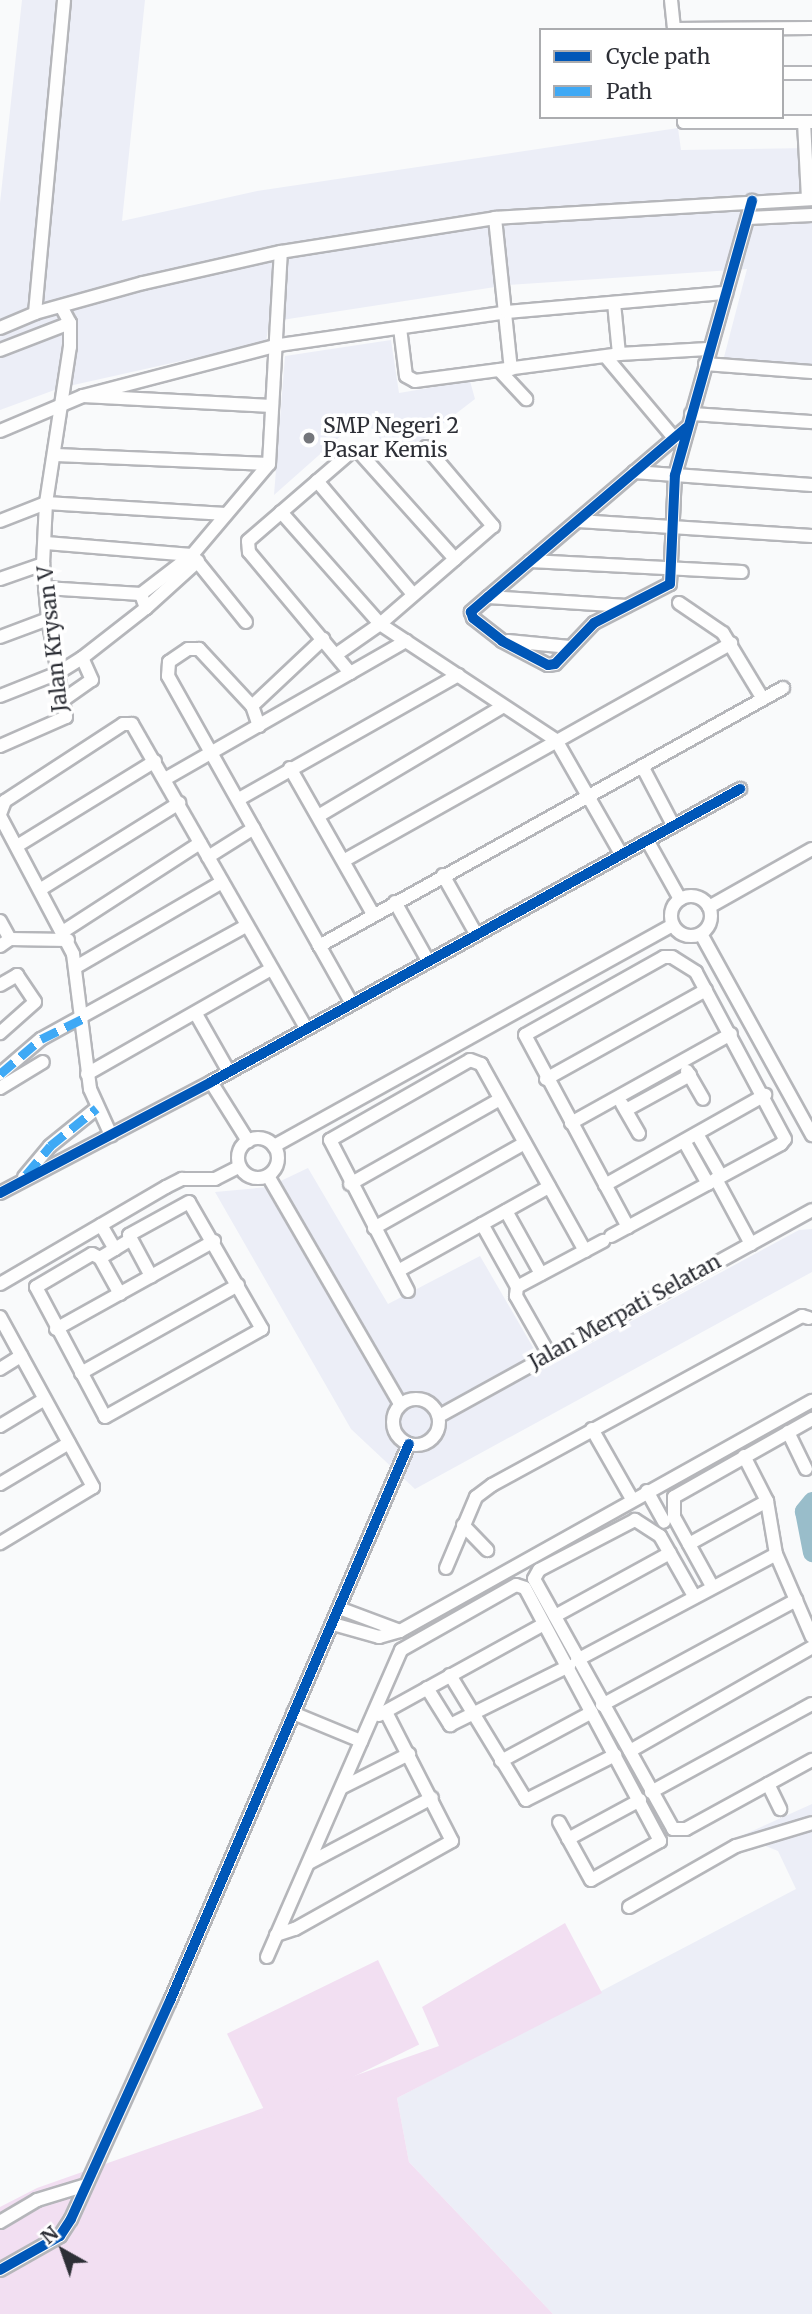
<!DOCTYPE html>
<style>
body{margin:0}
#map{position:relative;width:812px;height:2314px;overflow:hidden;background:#f9fafb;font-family:Merriweather,serif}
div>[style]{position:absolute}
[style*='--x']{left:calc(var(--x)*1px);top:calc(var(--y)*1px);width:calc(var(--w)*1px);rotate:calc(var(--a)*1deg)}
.built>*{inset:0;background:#eceef7}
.green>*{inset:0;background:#f2dff2;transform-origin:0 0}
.river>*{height:19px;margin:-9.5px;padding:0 9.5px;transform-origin:9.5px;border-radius:9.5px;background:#99bdca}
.roads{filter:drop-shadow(2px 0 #b5b6ba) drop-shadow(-2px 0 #b5b6ba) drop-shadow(0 2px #b5b6ba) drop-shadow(0 -2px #b5b6ba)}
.minor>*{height:12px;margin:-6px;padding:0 6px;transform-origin:6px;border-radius:6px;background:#fefefe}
.minor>.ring{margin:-6px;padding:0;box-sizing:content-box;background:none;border:12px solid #fefefe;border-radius:50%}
.quiet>*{height:9px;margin-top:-4.5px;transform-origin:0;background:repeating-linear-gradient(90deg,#3fa9f5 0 18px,transparent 0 27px)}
.cycleway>*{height:10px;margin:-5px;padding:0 5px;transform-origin:5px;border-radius:5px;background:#0057b8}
.dots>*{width:19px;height:19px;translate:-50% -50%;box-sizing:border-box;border:4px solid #fff;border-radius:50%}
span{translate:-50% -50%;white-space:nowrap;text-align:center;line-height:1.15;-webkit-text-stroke:7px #fff;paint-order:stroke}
.poi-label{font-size:21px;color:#2d2f36}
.left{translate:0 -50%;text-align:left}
.street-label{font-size:21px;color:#2d2f36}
.legend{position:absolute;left:539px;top:28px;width:245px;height:91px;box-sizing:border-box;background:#fff;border:2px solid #abacaf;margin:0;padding:9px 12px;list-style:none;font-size:21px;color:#2d2f36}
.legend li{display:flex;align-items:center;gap:14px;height:35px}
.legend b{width:35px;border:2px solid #abacaf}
.north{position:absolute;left:28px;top:2216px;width:70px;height:70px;-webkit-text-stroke:5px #fff;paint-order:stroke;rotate:320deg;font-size:19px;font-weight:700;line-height:28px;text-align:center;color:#2d2f36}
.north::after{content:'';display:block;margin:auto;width:24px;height:32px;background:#2d2f36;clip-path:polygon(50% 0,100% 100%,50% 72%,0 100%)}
</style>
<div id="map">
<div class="built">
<i style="clip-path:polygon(22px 0,145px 0,122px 221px,257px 191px,678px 128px,681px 150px,812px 148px,812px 365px,723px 361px,747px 269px,508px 285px,269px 322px,266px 342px,60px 388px,0 410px,0 203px)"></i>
<i style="clip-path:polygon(391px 340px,399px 393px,470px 381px,475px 399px,397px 459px,362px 417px,274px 495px,285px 356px)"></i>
<i style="clip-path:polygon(308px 1168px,388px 1304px,480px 1256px,545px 1368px,799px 1230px,812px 1229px,812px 1272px,415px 1489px,351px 1429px,215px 1192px,268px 1187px)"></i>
<i style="clip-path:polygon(812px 1804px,812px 2314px,553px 2314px,409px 2162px,397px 2098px,796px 1889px,778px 1851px,741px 1836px)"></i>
</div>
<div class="green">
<i style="clip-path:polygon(565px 1923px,602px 1993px,397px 2098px,409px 2162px,553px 2314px,0 2314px,0 2207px,37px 2188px,439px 2046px,422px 2007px)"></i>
<i style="left:378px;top:1960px;width:94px;height:168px;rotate:64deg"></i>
</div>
<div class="river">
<i style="--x:812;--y:1501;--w:13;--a:129"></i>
<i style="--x:804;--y:1511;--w:42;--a:79"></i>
</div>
<div class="roads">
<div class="minor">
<i style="--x:671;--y:0;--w:30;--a:84"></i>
<i style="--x:674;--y:29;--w:138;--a:-0.4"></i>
<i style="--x:782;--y:73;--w:30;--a:0"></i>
<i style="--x:684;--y:117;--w:5;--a:90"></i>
<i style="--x:684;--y:122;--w:128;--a:0"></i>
<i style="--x:804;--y:122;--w:77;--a:87"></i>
<i style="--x:495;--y:218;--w:152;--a:84"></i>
<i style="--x:748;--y:218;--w:64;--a:-2.7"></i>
<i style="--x:614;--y:303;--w:51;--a:84.4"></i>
<i style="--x:35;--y:313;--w:314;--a:-84.7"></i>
<i style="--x:0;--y:328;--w:38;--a:-23"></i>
<i style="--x:35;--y:313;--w:112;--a:-15.5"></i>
<i style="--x:143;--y:283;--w:141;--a:-12.7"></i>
<i style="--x:281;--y:252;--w:217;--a:-9"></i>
<i style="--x:495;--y:218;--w:318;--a:-3.4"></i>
<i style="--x:400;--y:328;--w:48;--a:82.9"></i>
<i style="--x:406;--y:376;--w:10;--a:29"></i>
<i style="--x:415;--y:381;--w:206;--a:-7.5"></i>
<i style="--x:619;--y:354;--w:89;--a:-3.2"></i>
<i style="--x:0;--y:350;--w:75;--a:-21.1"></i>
<i style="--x:606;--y:357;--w:106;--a:50"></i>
<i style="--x:705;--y:364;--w:107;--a:4.3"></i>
<i style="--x:499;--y:370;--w:40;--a:47"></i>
<i style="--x:83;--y:396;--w:203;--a:-14.6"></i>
<i style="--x:279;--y:345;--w:230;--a:-8.2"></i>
<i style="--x:507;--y:312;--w:220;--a:-5"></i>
<i style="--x:691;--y:414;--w:121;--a:3.8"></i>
<i style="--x:686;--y:428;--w:260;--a:139.5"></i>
<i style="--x:488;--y:597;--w:23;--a:139"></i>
<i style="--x:471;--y:612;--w:6;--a:72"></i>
<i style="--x:473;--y:618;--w:37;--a:38"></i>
<i style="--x:502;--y:641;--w:52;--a:27.6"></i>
<i style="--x:548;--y:665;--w:7;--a:-8"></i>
<i style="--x:555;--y:664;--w:57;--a:-46.4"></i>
<i style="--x:594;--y:623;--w:85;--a:-27.2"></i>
<i style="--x:670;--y:584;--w:109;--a:-87.4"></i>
<i style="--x:675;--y:475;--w:285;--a:-74.3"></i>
<i style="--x:0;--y:431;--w:90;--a:-22.9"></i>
<i style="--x:83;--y:396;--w:189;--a:3"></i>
<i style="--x:426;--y:447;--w:104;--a:49.7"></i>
<i style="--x:493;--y:526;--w:50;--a:139"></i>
<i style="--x:56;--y:455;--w:213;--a:2.4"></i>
<i style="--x:634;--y:472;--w:178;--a:4.2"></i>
<i style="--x:317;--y:481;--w:148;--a:49.7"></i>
<i style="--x:281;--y:512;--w:149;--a:48.5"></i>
<i style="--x:380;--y:624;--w:211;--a:33.4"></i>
<i style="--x:556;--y:740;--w:129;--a:60.3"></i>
<i style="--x:0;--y:521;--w:49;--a:-21.4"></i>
<i style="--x:46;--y:503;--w:180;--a:3.5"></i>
<i style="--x:578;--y:521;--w:234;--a:3.7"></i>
<i style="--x:46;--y:543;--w:146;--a:4.7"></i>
<i style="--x:192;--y:555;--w:86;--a:51.1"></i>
<i style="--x:530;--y:561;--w:212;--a:3"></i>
<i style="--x:0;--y:579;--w:46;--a:-19.2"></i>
<i style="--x:45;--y:588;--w:96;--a:3.6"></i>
<i style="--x:141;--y:594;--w:64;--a:-37.4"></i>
<i style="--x:192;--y:555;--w:119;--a:-49.8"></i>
<i style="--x:269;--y:464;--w:212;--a:-86.8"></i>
<i style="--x:488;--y:597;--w:139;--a:3.7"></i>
<i style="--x:679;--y:603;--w:53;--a:34.3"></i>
<i style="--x:723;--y:633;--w:77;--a:58.8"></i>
<i style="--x:146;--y:608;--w:70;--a:-42.1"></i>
<i style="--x:0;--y:637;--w:51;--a:-20.6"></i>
<i style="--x:508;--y:641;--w:62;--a:5.5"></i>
<i style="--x:337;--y:654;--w:52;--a:-34.9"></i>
<i style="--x:380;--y:624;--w:99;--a:-40.9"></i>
<i style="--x:455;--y:559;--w:144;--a:-131.9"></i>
<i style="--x:359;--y:452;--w:8;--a:180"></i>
<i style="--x:351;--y:452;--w:136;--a:139.2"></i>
<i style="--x:248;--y:541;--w:11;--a:85"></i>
<i style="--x:249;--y:552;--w:158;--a:50.1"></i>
<i style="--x:0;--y:696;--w:62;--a:-21.6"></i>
<i style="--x:58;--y:673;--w:28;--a:-32"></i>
<i style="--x:82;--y:658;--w:81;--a:-38"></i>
<i style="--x:146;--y:608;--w:15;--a:-110"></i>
<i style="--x:63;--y:700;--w:35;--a:-35"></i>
<i style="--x:92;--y:680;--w:24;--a:-114"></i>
<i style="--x:252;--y:706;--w:98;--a:-43.3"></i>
<i style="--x:259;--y:726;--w:21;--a:-109"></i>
<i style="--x:252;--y:706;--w:78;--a:-132.9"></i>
<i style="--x:199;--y:649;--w:11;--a:180"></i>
<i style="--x:188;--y:649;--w:23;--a:146"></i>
<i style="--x:169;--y:662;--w:14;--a:94"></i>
<i style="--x:168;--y:676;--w:374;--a:60.7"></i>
<i style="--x:0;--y:746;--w:72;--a:-23.7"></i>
<i style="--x:66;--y:717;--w:100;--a:-100.4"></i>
<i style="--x:48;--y:619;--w:55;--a:-95.2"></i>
<i style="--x:43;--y:564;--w:61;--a:-87.2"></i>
<i style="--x:46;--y:503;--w:158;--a:-81.3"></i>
<i style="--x:70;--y:347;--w:24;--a:-90"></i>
<i style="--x:70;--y:323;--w:17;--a:-118"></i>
<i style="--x:642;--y:766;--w:67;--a:62.3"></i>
<i style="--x:290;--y:768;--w:168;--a:60.4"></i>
<i style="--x:165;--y:779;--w:278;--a:-29.8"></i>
<i style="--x:239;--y:799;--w:252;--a:-29.5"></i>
<i style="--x:0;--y:814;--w:14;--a:-69"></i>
<i style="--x:5;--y:801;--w:141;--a:-33.1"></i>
<i style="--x:123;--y:724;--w:9;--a:0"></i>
<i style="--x:132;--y:724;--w:350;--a:60.2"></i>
<i style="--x:320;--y:815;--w:212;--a:-30.7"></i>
<i style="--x:0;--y:816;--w:156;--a:62.1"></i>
<i style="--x:73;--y:954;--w:136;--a:82.8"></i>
<i style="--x:90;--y:1089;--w:51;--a:65.5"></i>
<i style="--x:647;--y:840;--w:68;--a:60.8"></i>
<i style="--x:17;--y:846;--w:162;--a:-31.6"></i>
<i style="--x:208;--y:857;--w:54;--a:-32.2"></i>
<i style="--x:345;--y:860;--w:443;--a:-29.3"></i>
<i style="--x:443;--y:875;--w:65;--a:60.7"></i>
<i style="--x:41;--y:889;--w:163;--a:-31.9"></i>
<i class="ring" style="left:671px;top:896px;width:28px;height:28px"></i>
<i style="--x:395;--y:902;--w:65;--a:60.7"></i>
<i style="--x:709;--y:907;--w:118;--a:-29.4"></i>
<i style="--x:0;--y:921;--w:21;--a:61"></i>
<i style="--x:64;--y:931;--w:162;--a:-32.9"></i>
<i style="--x:701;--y:934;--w:230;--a:61.1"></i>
<i style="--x:0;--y:946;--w:12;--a:-35"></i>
<i style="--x:10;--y:939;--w:58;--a:1"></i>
<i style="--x:319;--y:946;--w:531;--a:-29.08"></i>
<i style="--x:76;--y:967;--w:169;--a:-30.2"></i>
<i style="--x:0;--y:985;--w:20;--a:-30"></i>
<i style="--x:17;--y:975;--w:32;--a:56"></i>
<i style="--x:35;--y:1002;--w:47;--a:138.5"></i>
<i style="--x:196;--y:1014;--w:67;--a:60.4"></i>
<i style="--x:687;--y:1071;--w:32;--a:60"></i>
<i style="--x:0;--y:1074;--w:54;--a:-40.5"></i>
<i style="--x:41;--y:1039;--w:234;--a:-28.9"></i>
<i style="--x:87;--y:1074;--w:212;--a:-29.7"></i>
<i style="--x:546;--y:1079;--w:183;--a:-29.1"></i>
<i style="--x:211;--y:1082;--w:70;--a:57.9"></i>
<i style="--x:0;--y:1088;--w:50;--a:-31.2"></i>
<i style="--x:622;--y:1104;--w:34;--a:60"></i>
<i style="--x:626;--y:1110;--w:73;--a:-28.7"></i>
<i style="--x:571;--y:1123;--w:183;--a:-29.1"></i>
<i style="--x:697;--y:1134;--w:48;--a:60.3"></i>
<i class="ring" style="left:238px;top:1138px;width:28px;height:28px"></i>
<i style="--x:684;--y:1141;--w:49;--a:60.8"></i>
<i style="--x:274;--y:1146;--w:455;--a:-29"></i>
<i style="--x:268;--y:1176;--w:263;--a:59.9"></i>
<i style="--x:24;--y:1177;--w:40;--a:-50"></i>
<i style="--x:50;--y:1146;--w:60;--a:-39"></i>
<i style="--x:716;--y:1179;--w:74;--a:61.7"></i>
<i style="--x:350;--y:1184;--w:172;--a:-29.5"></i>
<i style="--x:605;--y:1185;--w:184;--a:-29.4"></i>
<i style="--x:0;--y:1193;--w:238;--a:-27.7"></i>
<i style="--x:211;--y:1082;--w:605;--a:-28.98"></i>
<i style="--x:506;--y:1211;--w:72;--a:60.9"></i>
<i style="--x:482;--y:1224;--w:72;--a:60.9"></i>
<i style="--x:101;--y:1225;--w:28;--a:60"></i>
<i style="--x:374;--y:1228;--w:173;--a:-29.4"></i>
<i style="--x:611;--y:1236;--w:193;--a:-28.4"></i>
<i style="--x:781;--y:1144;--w:6;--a:-51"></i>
<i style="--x:785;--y:1139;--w:189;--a:-118.1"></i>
<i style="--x:696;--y:972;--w:28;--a:-148"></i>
<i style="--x:672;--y:957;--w:8;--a:180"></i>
<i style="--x:664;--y:957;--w:159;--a:150.7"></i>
<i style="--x:525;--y:1035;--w:218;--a:61.8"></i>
<i style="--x:100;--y:1258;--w:35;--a:-31"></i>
<i style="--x:398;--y:1271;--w:173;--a:-29.1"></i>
<i style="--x:0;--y:1284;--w:192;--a:-30.3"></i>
<i style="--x:166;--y:1187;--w:18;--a:-27"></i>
<i style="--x:182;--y:1179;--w:33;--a:0"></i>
<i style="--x:215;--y:1179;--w:27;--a:-27"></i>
<i style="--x:408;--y:1291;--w:170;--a:-117.3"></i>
<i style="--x:330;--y:1140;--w:161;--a:-29.7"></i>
<i style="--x:470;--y:1060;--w:12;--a:20"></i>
<i style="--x:481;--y:1064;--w:214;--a:60.9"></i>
<i style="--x:120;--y:1294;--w:41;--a:-119.1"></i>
<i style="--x:100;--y:1258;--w:9;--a:-153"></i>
<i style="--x:92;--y:1254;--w:65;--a:149.5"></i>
<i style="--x:36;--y:1287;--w:147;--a:62"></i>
<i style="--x:105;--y:1417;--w:180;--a:-29.3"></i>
<i style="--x:262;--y:1329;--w:146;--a:-119.9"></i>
<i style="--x:189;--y:1202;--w:68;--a:151.2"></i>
<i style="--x:129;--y:1235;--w:47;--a:61.8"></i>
<i style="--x:0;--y:1317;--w:194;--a:61.3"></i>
<i style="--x:93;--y:1487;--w:109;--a:148.9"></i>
<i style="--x:56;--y:1329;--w:181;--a:-29.1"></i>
<i style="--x:549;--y:1354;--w:67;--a:-119.6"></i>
<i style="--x:516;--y:1296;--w:9;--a:-84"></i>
<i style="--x:517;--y:1287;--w:98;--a:-28.1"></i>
<i style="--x:0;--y:1369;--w:25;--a:-32"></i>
<i style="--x:81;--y:1373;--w:180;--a:-29.3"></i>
<i class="ring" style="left:393px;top:1399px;width:34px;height:34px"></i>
<i style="--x:439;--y:1416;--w:426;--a:-28.9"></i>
<i style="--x:0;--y:1426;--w:52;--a:-31"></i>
<i style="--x:592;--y:1429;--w:81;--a:60.3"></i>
<i style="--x:788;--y:1432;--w:41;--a:64.1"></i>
<i style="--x:744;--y:1456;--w:51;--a:62.9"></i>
<i style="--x:767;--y:1501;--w:54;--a:80.4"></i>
<i style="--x:776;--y:1554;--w:90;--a:66.6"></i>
<i style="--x:0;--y:1484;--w:80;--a:-30.7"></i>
<i style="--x:647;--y:1491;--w:35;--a:61"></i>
<i style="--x:463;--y:1525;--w:35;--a:46"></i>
<i style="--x:689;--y:1544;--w:89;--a:-28.9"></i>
<i style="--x:446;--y:1568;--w:77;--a:-67.1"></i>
<i style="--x:476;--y:1497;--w:20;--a:-37"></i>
<i style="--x:492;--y:1485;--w:353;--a:-28.6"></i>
<i style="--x:802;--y:1316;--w:7;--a:16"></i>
<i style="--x:712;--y:1586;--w:79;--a:-118.8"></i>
<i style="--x:674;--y:1517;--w:20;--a:-90"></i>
<i style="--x:674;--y:1497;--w:159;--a:-29.5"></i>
<i style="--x:694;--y:1596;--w:69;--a:-119.5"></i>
<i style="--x:660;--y:1536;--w:30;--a:-147"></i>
<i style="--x:635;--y:1520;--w:108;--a:152.5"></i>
<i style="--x:539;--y:1570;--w:10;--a:119"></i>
<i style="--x:534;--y:1579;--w:286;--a:60.9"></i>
<i style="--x:673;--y:1829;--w:13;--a:0"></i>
<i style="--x:686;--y:1829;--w:144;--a:-28.7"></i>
<i style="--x:339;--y:1608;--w:65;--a:20.7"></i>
<i style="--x:555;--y:1616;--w:131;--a:-28.7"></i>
<i style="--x:333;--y:1624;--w:48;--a:15.8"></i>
<i style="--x:379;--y:1637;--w:22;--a:-16"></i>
<i style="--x:400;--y:1631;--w:472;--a:-29.2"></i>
<i style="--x:577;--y:1660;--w:225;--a:-28"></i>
<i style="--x:450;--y:1675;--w:146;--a:58.7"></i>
<i style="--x:526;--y:1800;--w:100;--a:-26.8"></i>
<i style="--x:427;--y:1688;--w:44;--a:58.1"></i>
<i style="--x:450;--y:1725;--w:133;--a:-26.4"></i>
<i style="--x:602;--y:1705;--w:221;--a:-28.4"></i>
<i style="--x:293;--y:1713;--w:74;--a:22.4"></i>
<i style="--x:379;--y:1715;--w:188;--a:-28.9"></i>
<i style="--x:630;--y:1751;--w:210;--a:-29.7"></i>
<i style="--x:501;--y:1761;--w:103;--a:-28.3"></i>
<i style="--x:768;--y:1784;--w:28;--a:64"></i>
<i style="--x:343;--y:1787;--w:74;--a:-26.6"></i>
<i style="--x:651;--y:1792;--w:183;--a:-28.7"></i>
<i style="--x:568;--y:1839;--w:82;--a:-28.4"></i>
<i style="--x:309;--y:1863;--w:139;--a:-27.9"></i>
<i style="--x:629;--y:1907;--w:123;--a:-29.7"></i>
<i style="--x:736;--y:1846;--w:79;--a:-16.8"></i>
<i style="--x:276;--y:1935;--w:20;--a:-18"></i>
<i style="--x:295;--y:1929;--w:180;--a:-29.3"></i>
<i style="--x:452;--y:1841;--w:145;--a:-117.1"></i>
<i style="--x:267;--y:1957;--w:335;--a:-66.4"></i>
<i style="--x:401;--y:1650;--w:132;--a:-29.5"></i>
<i style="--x:516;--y:1585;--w:9;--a:18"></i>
<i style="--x:525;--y:1588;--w:287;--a:61.9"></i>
<i style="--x:660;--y:1841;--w:79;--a:150.5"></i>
<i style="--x:591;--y:1880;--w:66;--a:-118.9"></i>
<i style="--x:0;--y:2222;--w:43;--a:-30.7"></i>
<i style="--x:37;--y:2200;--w:48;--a:-16.9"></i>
<i style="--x:0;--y:2270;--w:69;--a:-29.5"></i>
<i style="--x:60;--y:2236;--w:20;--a:-57"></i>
<i style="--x:71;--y:2219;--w:239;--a:-65.6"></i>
<i style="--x:170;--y:2001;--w:606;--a:-66.78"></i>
</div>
</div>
<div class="quiet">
<i style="--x:0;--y:1074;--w:54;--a:-40.5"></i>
<i style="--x:41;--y:1039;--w:48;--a:-26"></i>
<i style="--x:26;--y:1175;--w:38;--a:-50"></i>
<i style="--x:50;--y:1146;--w:60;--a:-39"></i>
</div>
<div class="cycleway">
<i style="--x:686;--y:428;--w:260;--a:139.5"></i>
<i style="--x:488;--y:597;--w:23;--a:139"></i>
<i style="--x:471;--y:612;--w:6;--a:72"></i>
<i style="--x:473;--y:618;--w:37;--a:38"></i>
<i style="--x:502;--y:641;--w:52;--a:27.6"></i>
<i style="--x:548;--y:665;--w:7;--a:-8"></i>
<i style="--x:555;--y:664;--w:57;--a:-46.4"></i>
<i style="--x:594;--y:623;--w:85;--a:-27.2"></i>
<i style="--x:670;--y:584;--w:109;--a:-87.4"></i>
<i style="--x:675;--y:475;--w:285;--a:-74.3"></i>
<i style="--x:0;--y:1193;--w:238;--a:-27.7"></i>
<i style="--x:211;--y:1082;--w:605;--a:-28.98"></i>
<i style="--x:0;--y:2270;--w:69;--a:-29.5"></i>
<i style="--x:60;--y:2236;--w:20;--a:-57"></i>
<i style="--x:71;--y:2219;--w:239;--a:-65.6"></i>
<i style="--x:170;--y:2001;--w:606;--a:-66.78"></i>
</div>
<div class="dots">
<i style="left:309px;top:438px;background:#74767b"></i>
</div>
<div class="poi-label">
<span class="left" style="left:323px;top:438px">SMP Negeri 2<br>Pasar Kemis</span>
</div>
<div class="street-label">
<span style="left:53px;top:639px;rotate:-96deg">Jalan Krysan V</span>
<span style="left:625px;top:1312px;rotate:-29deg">Jalan Merpati Selatan</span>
</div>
<ul class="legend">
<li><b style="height:9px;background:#0057b8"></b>Cycle path</li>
<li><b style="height:9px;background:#3fa9f5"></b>Path</li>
</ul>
<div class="north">N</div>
</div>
